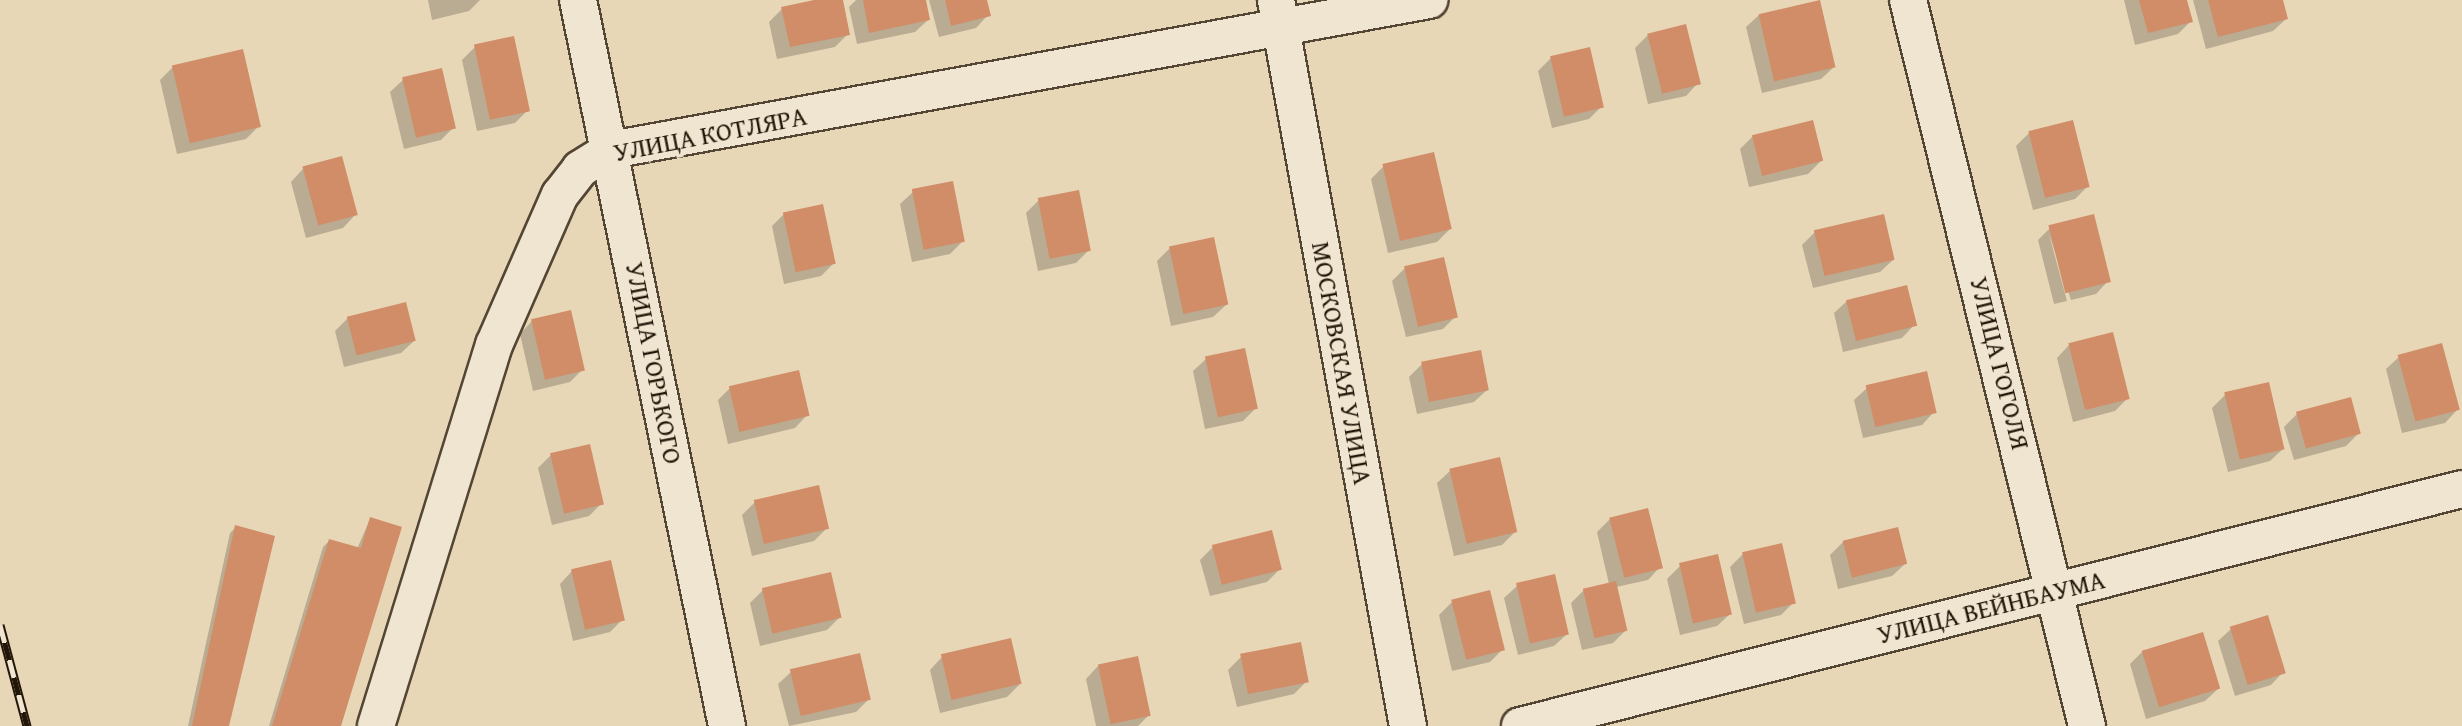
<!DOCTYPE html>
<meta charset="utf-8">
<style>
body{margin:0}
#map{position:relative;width:2462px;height:726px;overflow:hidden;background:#e8d7b7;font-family:"Gentium Book Plus",serif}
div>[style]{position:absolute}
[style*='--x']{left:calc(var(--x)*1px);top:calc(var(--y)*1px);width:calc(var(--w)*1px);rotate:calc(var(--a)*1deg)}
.shadow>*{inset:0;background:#0003}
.building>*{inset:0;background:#d18d68;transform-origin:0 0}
.roads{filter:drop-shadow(2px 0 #544634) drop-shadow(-2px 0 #544634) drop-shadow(0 2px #544634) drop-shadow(0 -2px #544634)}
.minor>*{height:36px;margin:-18px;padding:0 18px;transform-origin:18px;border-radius:18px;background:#f0e5d0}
.rail>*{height:9px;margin-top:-4.5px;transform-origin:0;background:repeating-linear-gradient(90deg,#f0e5d0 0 18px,#221609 0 36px);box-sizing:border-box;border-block:2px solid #221609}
span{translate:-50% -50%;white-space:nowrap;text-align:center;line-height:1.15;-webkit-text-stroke:7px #f0e5d0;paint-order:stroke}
.street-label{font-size:26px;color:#221609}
</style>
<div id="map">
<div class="shadow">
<i style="clip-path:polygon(428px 0,480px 0,469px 11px,432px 20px)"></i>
<i style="clip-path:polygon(824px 0,841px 0,848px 34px,835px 47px,777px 59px,769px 22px,782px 9px)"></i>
<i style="clip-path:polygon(856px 0,924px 0,928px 20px,915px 32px,857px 44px,849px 7px)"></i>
<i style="clip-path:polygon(929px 0,985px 0,988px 15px,976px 28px,939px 37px)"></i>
<i style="clip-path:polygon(2124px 0,2185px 0,2190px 22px,2178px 34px,2135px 45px)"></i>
<i style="clip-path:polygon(2193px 0,2281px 0,2286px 19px,2273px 31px,2206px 49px)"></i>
<i style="clip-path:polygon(1759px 15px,1834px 67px,1821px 79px,1762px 93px,1746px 27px)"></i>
<i style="clip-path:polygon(1648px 35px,1698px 83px,1686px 96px,1648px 104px,1635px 48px)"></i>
<i style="clip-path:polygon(475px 47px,528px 110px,515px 123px,477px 131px,462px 60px)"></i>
<i style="clip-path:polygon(1551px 58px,1602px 106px,1589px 119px,1552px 128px,1538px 71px)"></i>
<i style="clip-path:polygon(173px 67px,259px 126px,246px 139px,177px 154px,160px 80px)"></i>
<i style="clip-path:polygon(403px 80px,454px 127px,441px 140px,404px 149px,390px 92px)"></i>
<i style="clip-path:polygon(2029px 133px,2088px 186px,2075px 199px,2033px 210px,2016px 146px)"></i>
<i style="clip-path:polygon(1753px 136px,1821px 161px,1808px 174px,1749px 187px,1740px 149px)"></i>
<i style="clip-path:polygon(1384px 166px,1450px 229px,1437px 242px,1388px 253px,1371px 179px)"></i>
<i style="clip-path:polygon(303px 169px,355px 215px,343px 228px,306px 238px,291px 182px)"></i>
<i style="clip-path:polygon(913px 192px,963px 241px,950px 254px,912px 262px,900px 204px)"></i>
<i style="clip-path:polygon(1039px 200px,1089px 250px,1076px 263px,1038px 271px,1026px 213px)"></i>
<i style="clip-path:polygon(784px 214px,834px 263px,821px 276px,784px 284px,772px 226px)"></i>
<i style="clip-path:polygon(2050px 228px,2108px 281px,2096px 294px,2071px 300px,2049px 234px,2067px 301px,2054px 304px,2038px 240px)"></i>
<i style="clip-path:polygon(1815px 232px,1893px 260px,1880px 272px,1813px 288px,1802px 245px)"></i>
<i style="clip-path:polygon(1170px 248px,1226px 305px,1213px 317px,1171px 326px,1157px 261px)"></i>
<i style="clip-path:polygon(1405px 268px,1456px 316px,1443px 329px,1406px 337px,1392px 281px)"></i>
<i style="clip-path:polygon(1847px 301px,1914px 325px,1902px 338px,1843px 352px,1834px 313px)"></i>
<i style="clip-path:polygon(348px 318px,414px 341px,401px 353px,344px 367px,335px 331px)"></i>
<i style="clip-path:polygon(532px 321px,583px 369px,570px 382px,533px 391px,520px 334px)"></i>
<i style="clip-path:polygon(2069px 345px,2128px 398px,2115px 411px,2073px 422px,2057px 358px)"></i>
<i style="clip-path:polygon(2399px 357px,2457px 410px,2445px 423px,2402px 433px,2386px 369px)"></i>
<i style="clip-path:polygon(1206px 359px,1256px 408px,1243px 421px,1205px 429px,1193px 371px)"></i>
<i style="clip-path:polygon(1422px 364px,1487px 390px,1474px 402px,1417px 414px,1409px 377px)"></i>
<i style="clip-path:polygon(730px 388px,807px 415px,795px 428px,728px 444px,718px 400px)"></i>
<i style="clip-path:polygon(1867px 388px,1934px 412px,1922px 425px,1863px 438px,1854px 400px)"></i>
<i style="clip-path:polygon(2225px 395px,2283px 449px,2270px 461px,2228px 472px,2212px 408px)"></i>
<i style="clip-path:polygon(2297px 414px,2359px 433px,2346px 446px,2294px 460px,2284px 427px)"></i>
<i style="clip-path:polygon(551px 455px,602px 503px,589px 516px,552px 525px,538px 468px)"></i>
<i style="clip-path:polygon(1450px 471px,1515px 532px,1502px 545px,1454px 556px,1437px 483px)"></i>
<i style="clip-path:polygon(755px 502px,827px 528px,814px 541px,752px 556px,742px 515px)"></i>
<i style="clip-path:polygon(370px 519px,339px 726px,269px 726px,323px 547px,329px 541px,357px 549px)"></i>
<i style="clip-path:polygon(1610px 519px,1660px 567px,1648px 580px,1616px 587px,1626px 630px,1613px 643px,1582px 650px,1571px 603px,1584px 590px,1609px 584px,1597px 532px)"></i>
<i style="clip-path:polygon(236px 527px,227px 726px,188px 726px,230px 533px)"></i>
<i style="clip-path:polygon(1843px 542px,1905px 564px,1892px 576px,1838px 589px,1830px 555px)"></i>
<i style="clip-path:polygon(1213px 547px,1280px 569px,1267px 582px,1210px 596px,1200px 560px)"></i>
<i style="clip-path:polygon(1743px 554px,1794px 602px,1781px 615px,1744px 624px,1730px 567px)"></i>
<i style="clip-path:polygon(1680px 566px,1730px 614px,1717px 626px,1680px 635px,1667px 579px)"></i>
<i style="clip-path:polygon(572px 571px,623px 619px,610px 632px,573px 641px,560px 584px)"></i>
<i style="clip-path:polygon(1517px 586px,1567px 634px,1554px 646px,1518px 655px,1504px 598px)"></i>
<i style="clip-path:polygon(763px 590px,840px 617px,827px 630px,760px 646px,750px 603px)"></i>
<i style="clip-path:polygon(1452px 602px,1502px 650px,1490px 662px,1452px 671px,1439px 615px)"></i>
<i style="clip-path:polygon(2231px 629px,2283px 672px,2271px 685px,2235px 696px,2218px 641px)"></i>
<i style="clip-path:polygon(2143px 651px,2218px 689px,2205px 701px,2146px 719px,2130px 664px)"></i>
<i style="clip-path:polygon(942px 657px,1020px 684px,1007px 697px,940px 713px,930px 670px)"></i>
<i style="clip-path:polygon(1241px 657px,1307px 681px,1294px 694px,1237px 707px,1228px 670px)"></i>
<i style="clip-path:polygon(1098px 666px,1149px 715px,1138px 726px,1096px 726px,1086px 679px)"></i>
<i style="clip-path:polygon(791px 672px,869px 699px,856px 712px,789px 726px,778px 684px)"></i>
</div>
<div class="building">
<i style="clip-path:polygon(814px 0,843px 0,850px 35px,790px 47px,781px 7px)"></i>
<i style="clip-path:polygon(863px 0,926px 0,930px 20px,869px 33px)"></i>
<i style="clip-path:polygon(945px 0,987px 0,991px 16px,951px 26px)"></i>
<i style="left:1820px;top:0;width:69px;height:63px;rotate:77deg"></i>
<i style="clip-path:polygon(2139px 0,2187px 0,2193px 22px,2148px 33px)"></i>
<i style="clip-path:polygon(2208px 0,2283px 0,2288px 19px,2218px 37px)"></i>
<i style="left:1686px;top:24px;width:62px;height:40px;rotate:76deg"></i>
<i style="left:514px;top:36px;width:77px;height:41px;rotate:78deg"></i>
<i style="left:1590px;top:47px;width:62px;height:41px;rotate:77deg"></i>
<i style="left:243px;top:49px;width:80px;height:73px;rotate:77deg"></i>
<i style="left:442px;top:68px;width:62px;height:41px;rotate:77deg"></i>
<i style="left:1813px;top:120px;width:42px;height:63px;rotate:76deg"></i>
<i style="left:2073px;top:120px;width:69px;height:46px;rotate:76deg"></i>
<i style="left:1434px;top:152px;width:79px;height:53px;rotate:77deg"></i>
<i style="left:342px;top:156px;width:61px;height:41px;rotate:75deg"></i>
<i style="left:953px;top:181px;width:62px;height:42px;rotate:79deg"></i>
<i style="left:1079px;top:190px;width:62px;height:42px;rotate:79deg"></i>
<i style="left:823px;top:204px;width:61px;height:41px;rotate:78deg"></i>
<i style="left:1884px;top:214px;width:47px;height:72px;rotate:77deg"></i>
<i style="left:2094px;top:214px;width:70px;height:47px;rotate:76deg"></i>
<i style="left:1214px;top:237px;width:69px;height:46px;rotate:78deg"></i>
<i style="left:1444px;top:257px;width:62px;height:41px;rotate:77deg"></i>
<i style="left:1907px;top:285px;width:42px;height:63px;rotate:76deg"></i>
<i style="left:406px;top:302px;width:40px;height:61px;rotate:76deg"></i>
<i style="left:571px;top:310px;width:62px;height:41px;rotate:77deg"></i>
<i style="left:2113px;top:332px;width:69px;height:46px;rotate:76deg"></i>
<i style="left:2442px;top:343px;width:69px;height:46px;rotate:75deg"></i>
<i style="left:1245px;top:348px;width:62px;height:41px;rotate:78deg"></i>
<i style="left:1481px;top:350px;width:41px;height:61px;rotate:79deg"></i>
<i style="left:799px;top:370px;width:47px;height:72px;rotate:77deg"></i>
<i style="left:1927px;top:371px;width:43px;height:63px;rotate:77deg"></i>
<i style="left:2269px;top:382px;width:69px;height:46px;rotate:77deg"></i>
<i style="left:2351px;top:397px;width:38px;height:57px;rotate:75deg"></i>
<i style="left:590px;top:444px;width:62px;height:41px;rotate:77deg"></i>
<i style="left:1500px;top:457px;width:77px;height:52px;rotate:77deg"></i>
<i style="left:819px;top:485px;width:45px;height:67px;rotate:77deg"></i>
<i style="left:1648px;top:508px;width:62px;height:40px;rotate:76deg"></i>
<i style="clip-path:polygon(370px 517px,402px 527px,341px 726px,272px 726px,329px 539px,361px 548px)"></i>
<i style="clip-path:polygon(235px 525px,275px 536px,229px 726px,192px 726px)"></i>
<i style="left:1898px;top:527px;width:38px;height:57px;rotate:76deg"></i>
<i style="left:1272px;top:530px;width:41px;height:62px;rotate:76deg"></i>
<i style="left:1782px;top:543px;width:62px;height:41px;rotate:77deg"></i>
<i style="left:1718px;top:554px;width:62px;height:40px;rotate:77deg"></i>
<i style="left:611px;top:560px;width:62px;height:41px;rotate:77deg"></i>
<i style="left:831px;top:572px;width:47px;height:71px;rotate:77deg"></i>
<i style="left:1555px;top:574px;width:62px;height:40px;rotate:77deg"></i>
<i style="left:1616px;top:581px;width:51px;height:34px;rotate:77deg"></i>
<i style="left:1490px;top:590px;width:62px;height:40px;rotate:76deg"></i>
<i style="left:2268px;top:615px;width:61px;height:40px;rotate:73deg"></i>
<i style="left:2203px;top:632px;width:59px;height:64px;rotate:73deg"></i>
<i style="left:1011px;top:638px;width:47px;height:72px;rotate:77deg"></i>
<i style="left:1301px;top:642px;width:41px;height:62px;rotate:79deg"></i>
<i style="left:860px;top:653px;width:48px;height:72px;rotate:77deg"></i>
<i style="left:1138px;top:656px;width:61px;height:41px;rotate:78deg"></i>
</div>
<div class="roads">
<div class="minor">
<i style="--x:578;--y:0;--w:741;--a:78.4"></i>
<i style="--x:1276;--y:0;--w:738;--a:79.7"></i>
<i style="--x:1908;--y:0;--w:748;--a:76.15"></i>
<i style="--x:376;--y:726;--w:399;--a:-72.8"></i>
<i style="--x:494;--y:345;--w:164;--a:-66.3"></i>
<i style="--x:560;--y:195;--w:33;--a:-52"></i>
<i style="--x:580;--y:169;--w:36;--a:-32"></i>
<i style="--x:611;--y:150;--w:832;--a:-10.39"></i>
<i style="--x:1520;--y:726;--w:971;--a:-14.12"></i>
</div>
</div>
<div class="rail">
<i style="--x:0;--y:625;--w:105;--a:75"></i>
</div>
<div class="street-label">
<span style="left:710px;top:134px;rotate:-11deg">УЛИЦА КОТЛЯРА</span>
<span style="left:654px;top:363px;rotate:79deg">УЛИЦА ГОРЬКОГО</span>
<span style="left:1342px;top:363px;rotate:80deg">МОСКОВСКАЯ УЛИЦА</span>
<span style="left:2000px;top:363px;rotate:76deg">УЛИЦА ГОГОЛЯ</span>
<span style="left:1991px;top:607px;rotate:-14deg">УЛИЦА ВЕЙНБАУМА</span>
</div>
</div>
